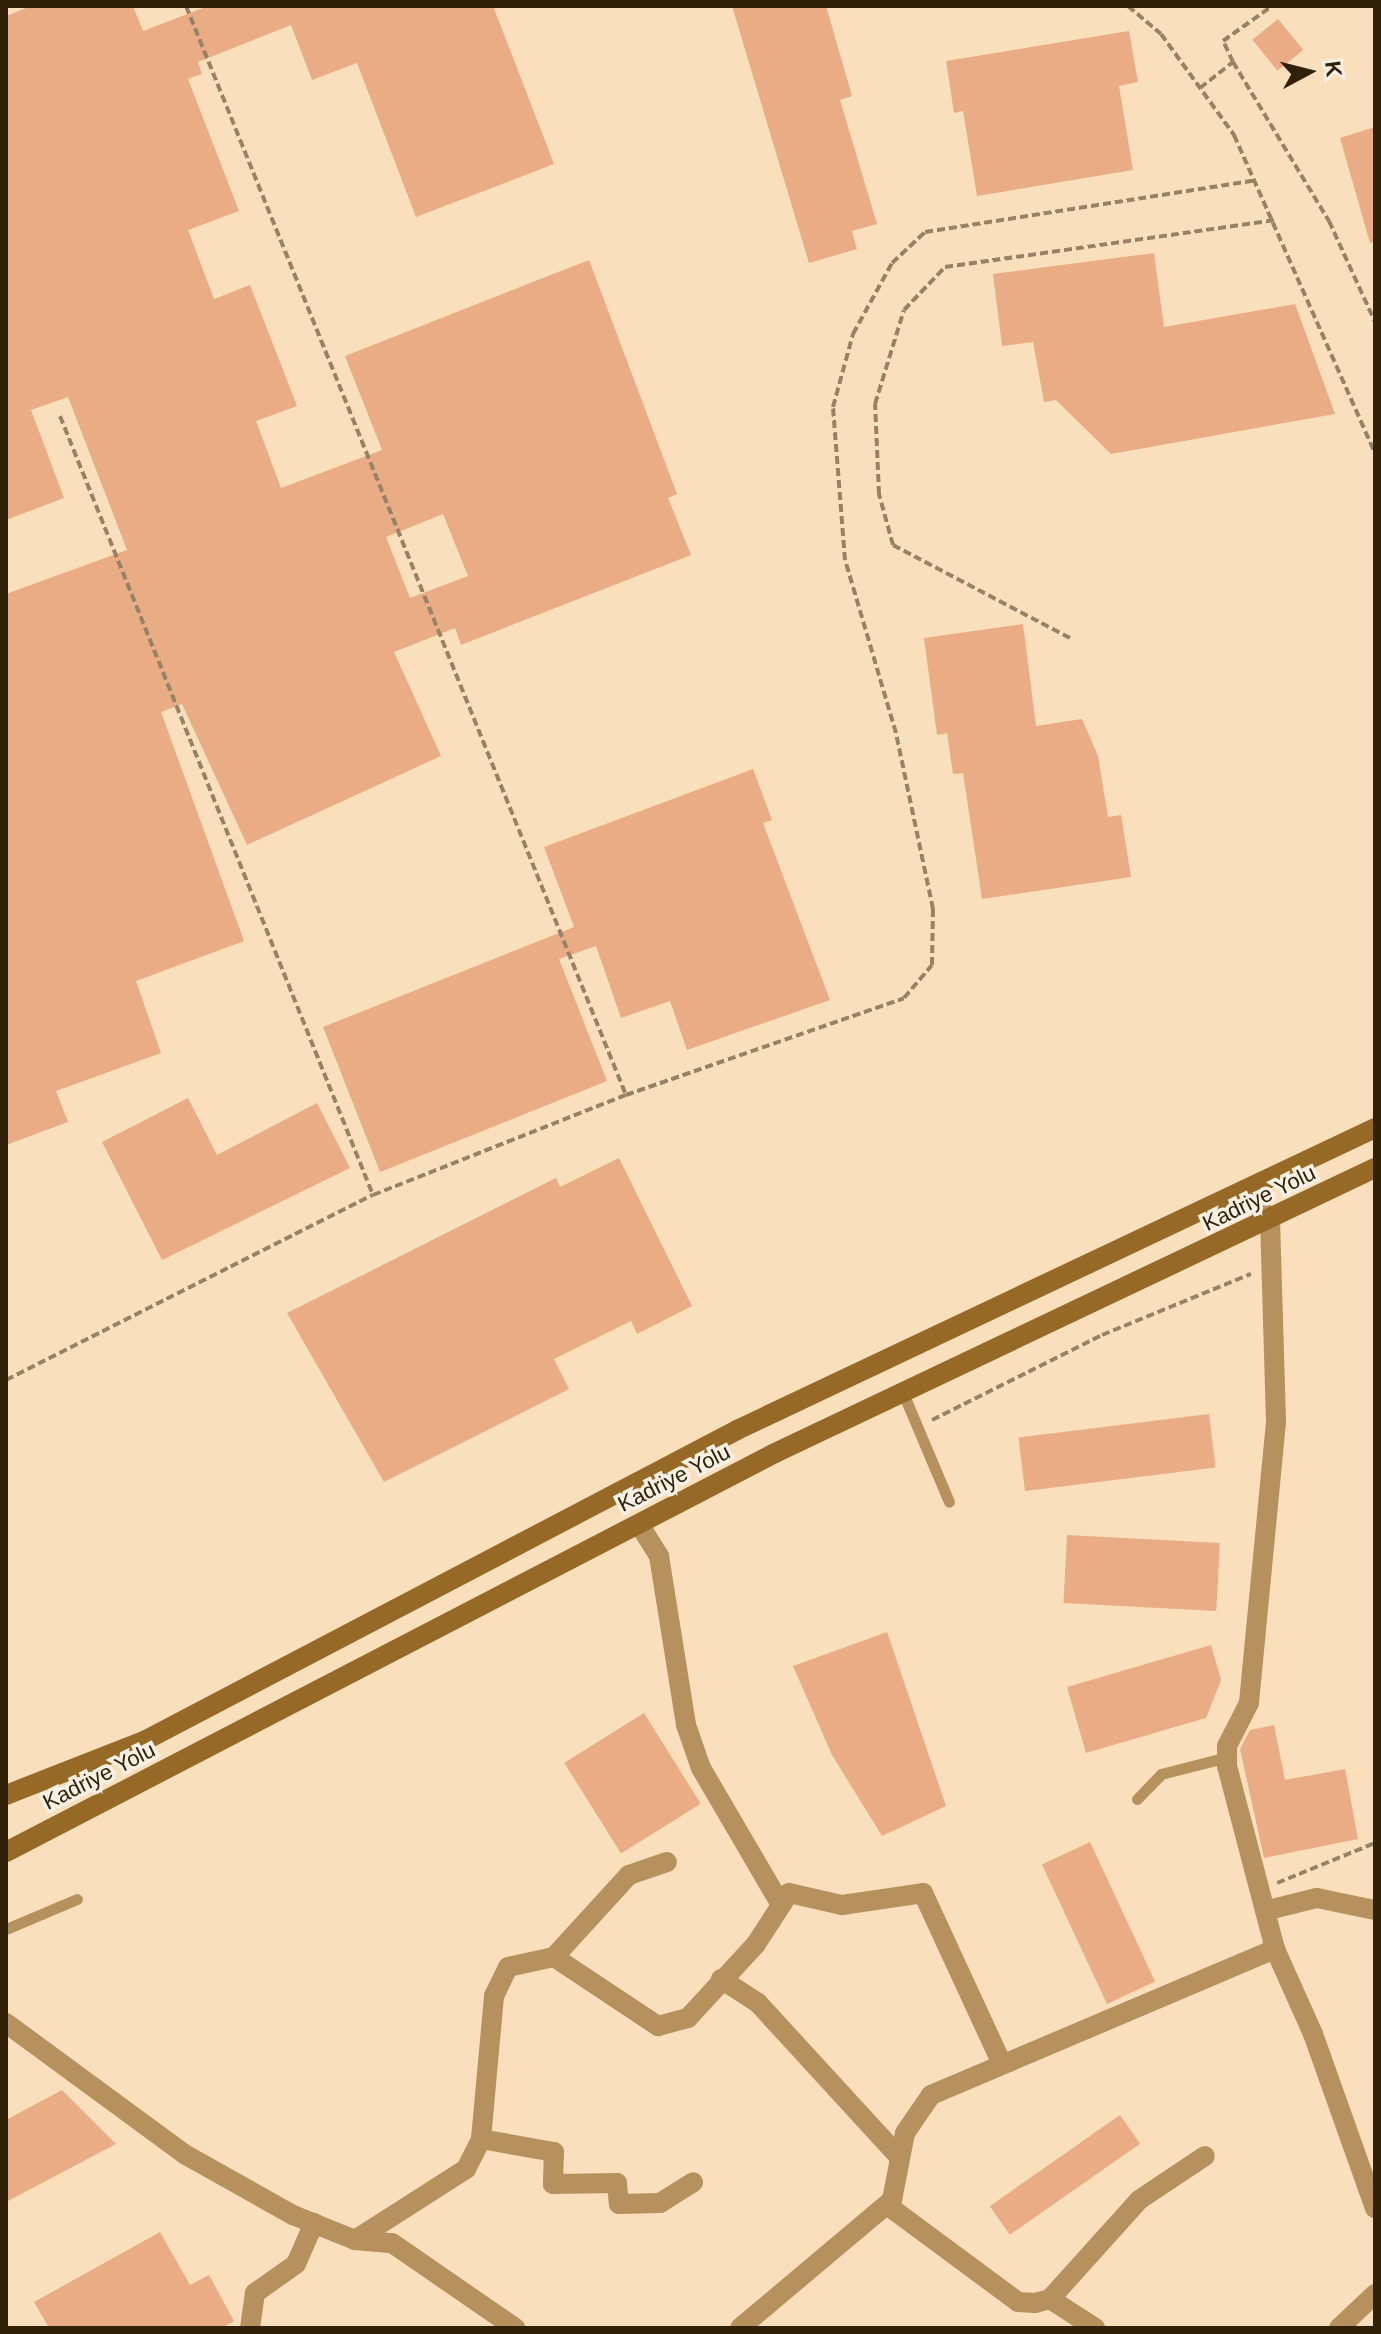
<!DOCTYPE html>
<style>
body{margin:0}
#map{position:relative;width:1381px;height:2334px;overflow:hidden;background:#fadfbd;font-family:Arial,sans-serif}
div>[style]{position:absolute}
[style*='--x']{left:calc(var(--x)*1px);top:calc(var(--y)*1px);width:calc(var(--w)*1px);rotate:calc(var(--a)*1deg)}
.building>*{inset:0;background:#e9ac84;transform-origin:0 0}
.path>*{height:4px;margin-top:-2px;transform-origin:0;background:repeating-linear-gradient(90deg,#988265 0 8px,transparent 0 12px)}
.lane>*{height:11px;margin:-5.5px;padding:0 5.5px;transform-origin:5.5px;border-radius:5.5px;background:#b6915d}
.street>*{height:20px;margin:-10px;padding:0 10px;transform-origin:10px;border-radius:10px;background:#b6915d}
.secondary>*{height:20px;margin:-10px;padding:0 10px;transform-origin:10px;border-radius:10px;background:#966a26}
span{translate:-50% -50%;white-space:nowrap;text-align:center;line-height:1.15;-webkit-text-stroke:7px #f8f0e4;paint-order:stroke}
.street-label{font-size:22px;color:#312109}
.frame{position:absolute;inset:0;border:8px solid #312109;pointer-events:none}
.north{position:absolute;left:1269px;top:32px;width:80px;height:80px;-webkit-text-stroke:6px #f8f0e4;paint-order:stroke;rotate:83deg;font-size:22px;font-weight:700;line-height:32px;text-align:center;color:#312109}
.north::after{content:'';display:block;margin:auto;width:28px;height:36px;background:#312109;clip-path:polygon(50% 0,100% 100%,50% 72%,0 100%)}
</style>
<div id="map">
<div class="building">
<i style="clip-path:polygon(evenodd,31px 6px,133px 6px,143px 31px,208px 6px,493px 6px,554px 164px,416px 217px,357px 63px,312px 80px,291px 25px,198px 62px,202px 74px,188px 79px,239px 211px,188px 230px,214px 299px,250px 285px,297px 406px,256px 421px,281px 488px,382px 450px,345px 356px,589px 260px,677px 494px,668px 498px,691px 555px,461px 645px,455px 628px,394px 652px,441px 756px,247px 845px,182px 704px,161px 712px,244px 941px,136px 981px,161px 1053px,56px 1091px,68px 1122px,6px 1145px,6px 594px,127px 550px,68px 397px,31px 410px,64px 498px,6px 520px,6px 16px,31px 6px,443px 514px,468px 576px,410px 598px,386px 537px,443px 514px)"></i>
<i style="clip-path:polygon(732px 6px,826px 6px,852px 96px,840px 100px,877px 224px,852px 231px,857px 249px,809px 263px)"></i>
<i style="left:1278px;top:19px;width:40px;height:33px;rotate:51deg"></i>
<i style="clip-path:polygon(1129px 31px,1138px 82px,1119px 86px,1133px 170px,977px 196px,963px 111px,954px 113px,946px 61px)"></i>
<i style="clip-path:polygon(1375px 127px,1375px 242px,1370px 243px,1340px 138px)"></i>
<i style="clip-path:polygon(1154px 253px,1164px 327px,1295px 304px,1335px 414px,1111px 454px,1056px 400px,1044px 402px,1033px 342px,1002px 346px,993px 274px)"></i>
<i style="clip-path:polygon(1023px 624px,1036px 726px,1082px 719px,1098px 756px,1108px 817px,1121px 815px,1131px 877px,982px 899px,963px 773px,953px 774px,947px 733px,937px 735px,924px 638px)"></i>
<i style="clip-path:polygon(753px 769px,772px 820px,763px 823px,830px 1000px,687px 1050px,670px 1001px,621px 1018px,596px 946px,559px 959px,607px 1081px,380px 1172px,323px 1027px,574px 927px,544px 847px)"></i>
<i style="clip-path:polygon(188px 1098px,217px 1155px,317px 1103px,350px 1168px,162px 1260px,102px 1142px)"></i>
<i style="clip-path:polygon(619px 1158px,692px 1306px,637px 1334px,631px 1321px,554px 1359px,569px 1389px,384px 1482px,287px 1313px,556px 1178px,560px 1187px)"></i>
<i style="left:1209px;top:1414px;width:54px;height:192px;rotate:83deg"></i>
<i style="left:1067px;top:1535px;width:153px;height:68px;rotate:3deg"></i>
<i style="clip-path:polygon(887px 1632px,946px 1806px,882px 1836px,832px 1755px,793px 1666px)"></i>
<i style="clip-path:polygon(1211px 1645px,1221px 1680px,1206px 1718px,1086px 1753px,1067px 1687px)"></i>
<i style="left:644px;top:1713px;width:107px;height:94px;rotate:58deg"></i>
<i style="clip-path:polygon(1274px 1725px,1285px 1780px,1345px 1769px,1358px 1839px,1264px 1858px,1240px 1749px,1250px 1730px)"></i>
<i style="left:1090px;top:1842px;width:154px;height:53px;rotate:65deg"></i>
<i style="clip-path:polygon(62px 2090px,116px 2144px,6px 2202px,6px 2120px)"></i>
<i style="left:1120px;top:2115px;width:35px;height:159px;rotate:55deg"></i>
<i style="clip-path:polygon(160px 2232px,190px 2285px,209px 2275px,234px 2321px,222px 2328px,49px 2328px,34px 2302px)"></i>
</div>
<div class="path">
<i style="--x:186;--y:6;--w:1175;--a:68"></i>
<i style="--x:1128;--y:6;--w:43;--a:40.3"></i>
<i style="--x:1161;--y:34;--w:125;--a:54.1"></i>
<i style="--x:1234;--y:135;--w:348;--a:66.1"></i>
<i style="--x:1233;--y:62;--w:186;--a:58.9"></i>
<i style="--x:1329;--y:221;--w:111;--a:65.5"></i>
<i style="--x:1200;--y:88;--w:42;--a:-38.2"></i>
<i style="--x:1233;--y:62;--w:23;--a:-115"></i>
<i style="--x:1223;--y:41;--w:60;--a:-35.5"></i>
<i style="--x:60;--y:416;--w:840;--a:68.11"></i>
<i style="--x:1070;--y:638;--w:200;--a:-152.3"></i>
<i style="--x:893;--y:545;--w:53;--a:-105.4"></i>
<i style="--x:879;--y:494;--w:90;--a:-92.5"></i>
<i style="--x:875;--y:404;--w:98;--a:-72.9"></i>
<i style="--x:904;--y:310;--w:59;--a:-46.4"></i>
<i style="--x:945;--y:267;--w:333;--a:-8.1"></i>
<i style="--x:6;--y:1380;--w:411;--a:-26.8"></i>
<i style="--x:373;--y:1195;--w:272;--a:-21.6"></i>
<i style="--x:626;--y:1095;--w:294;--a:-19.2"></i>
<i style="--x:904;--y:998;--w:43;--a:-49.7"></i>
<i style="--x:932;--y:965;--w:56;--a:-89"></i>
<i style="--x:933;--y:909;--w:180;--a:-101.9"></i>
<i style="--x:896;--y:733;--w:180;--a:-106.4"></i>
<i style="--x:845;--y:560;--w:153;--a:-94.5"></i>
<i style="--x:833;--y:407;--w:76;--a:-74.7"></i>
<i style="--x:853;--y:334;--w:81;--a:-61.2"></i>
<i style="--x:892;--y:263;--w:45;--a:-43.2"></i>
<i style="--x:925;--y:232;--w:335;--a:-8.9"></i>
<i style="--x:932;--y:1420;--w:190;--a:-26.6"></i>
<i style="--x:1102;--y:1335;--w:161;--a:-22.3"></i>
<i style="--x:1277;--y:1883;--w:106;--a:-22.2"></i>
</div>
<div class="lane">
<i style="--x:903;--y:1393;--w:118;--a:67.1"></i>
<i style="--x:1137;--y:1799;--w:35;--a:-46"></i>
<i style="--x:1161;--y:1774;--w:68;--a:-14.4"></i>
<i style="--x:6;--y:1929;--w:77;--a:-22.9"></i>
</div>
<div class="street">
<i style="--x:1247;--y:1193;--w:35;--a:49"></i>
<i style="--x:1270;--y:1219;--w:203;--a:88.3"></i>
<i style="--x:1276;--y:1422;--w:282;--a:95.5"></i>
<i style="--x:1249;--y:1703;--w:48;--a:117.1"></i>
<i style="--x:1227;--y:1746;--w:20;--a:90"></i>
<i style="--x:1227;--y:1766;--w:189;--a:75.3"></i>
<i style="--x:1275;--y:1949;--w:93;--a:65.9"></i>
<i style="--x:1313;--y:2034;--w:185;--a:70.4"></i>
<i style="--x:639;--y:1524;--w:38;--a:58"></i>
<i style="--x:659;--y:1556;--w:171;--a:80.9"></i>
<i style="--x:686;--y:1725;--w:46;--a:70.8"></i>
<i style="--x:701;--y:1768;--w:159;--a:59.7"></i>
<i style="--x:1268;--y:1910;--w:50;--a:-13.8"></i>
<i style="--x:1317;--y:1898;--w:59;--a:11.7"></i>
<i style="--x:554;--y:1957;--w:125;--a:33.6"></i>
<i style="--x:658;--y:2026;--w:31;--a:-15"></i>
<i style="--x:688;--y:2018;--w:100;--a:-47.4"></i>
<i style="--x:756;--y:1944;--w:61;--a:-57.1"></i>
<i style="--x:789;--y:1893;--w:54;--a:12.8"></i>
<i style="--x:842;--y:1905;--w:82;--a:-8.4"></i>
<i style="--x:923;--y:1893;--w:188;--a:65.2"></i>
<i style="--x:721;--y:1979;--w:44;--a:33"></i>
<i style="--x:758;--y:2003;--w:209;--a:47.5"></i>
<i style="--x:6;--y:2023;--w:223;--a:36.3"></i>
<i style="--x:186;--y:2155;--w:123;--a:29.3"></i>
<i style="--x:293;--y:2215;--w:67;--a:22"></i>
<i style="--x:355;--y:2240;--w:37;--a:5"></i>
<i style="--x:392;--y:2243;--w:150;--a:34.6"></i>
<i style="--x:481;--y:2139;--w:74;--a:10.1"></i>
<i style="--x:554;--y:2152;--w:32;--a:92"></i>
<i style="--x:553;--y:2184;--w:64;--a:-0.9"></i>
<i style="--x:617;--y:2183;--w:21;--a:85"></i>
<i style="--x:619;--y:2204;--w:41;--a:-1.4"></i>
<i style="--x:660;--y:2203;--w:39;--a:-32"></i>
<i style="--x:887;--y:2205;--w:163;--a:36.5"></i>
<i style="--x:1018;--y:2302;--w:17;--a:3"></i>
<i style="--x:1035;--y:2303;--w:16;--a:-15"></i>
<i style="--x:1050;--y:2299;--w:133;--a:-48"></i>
<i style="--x:1139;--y:2200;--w:79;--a:-33.7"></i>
<i style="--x:355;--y:2240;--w:132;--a:-32.6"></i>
<i style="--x:466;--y:2169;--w:34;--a:-63"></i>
<i style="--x:481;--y:2139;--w:144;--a:-84.8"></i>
<i style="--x:494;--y:1996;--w:32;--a:-64"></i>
<i style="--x:508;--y:1967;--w:47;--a:-12.3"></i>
<i style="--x:554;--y:1957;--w:111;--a:-47.6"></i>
<i style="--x:629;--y:1875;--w:40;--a:-18.9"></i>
<i style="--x:1050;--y:2299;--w:54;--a:32.8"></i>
<i style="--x:250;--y:2328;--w:35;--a:-82"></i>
<i style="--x:255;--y:2293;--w:50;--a:-35.3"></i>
<i style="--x:296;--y:2264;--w:45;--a:-66.3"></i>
<i style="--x:740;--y:2328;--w:199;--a:-40.1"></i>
<i style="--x:892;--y:2200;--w:68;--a:-79"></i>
<i style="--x:905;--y:2133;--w:46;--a:-55.6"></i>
<i style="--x:931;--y:2095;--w:374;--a:-23"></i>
<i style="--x:1339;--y:2328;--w:50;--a:-43.4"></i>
</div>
<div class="secondary">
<i style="--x:6;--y:1795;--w:148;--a:-21.4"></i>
<i style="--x:144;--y:1741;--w:670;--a:-27.67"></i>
<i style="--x:737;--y:1430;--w:706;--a:-25.33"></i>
<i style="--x:6;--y:1852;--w:866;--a:-27.42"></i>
<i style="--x:775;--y:1453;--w:664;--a:-25.41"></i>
</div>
<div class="street-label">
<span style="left:1259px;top:1198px;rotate:-26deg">Kadriye Yolu</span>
<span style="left:674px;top:1478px;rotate:-27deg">Kadriye Yolu</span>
<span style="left:99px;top:1776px;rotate:-27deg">Kadriye Yolu</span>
</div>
<div class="frame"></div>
<div class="north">K</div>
</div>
